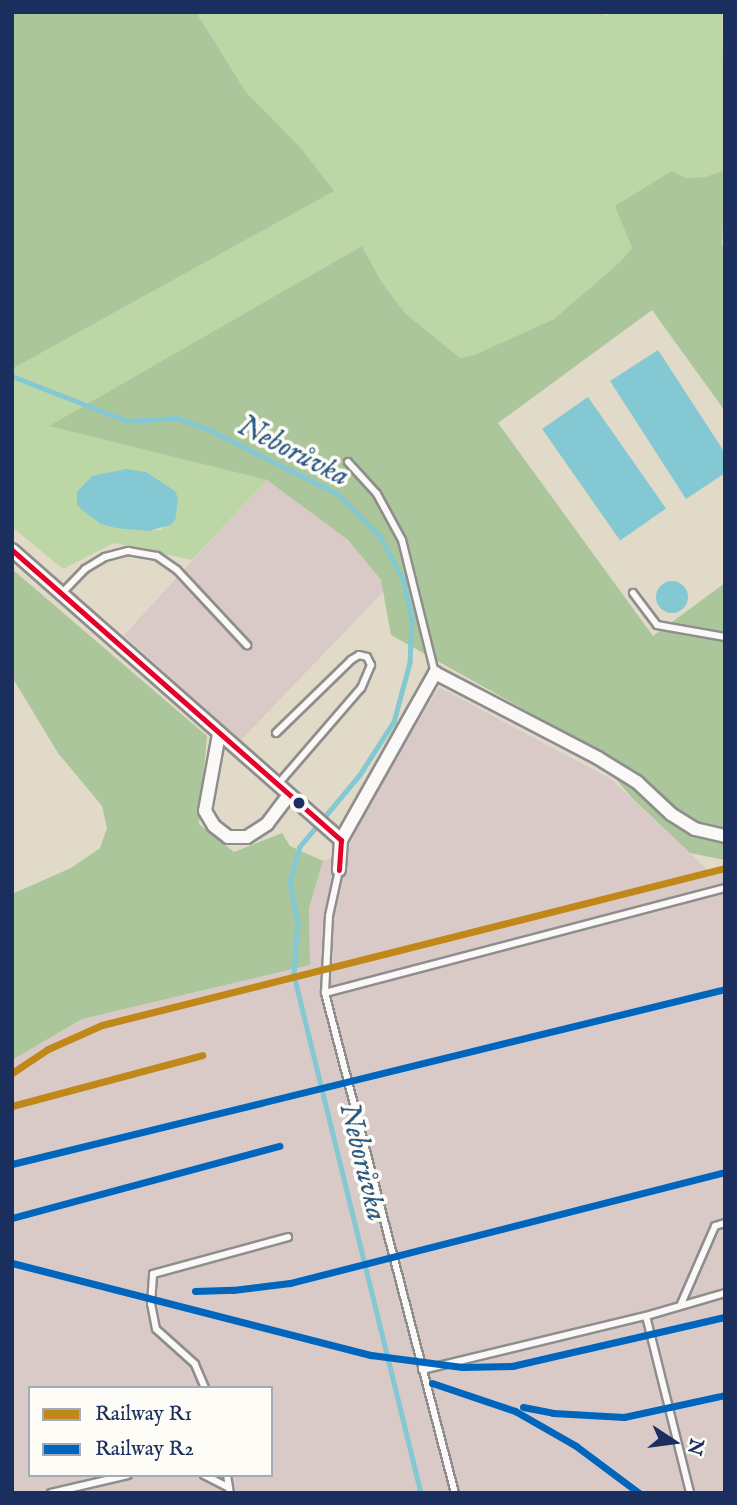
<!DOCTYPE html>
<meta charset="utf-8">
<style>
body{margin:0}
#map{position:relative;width:737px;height:1505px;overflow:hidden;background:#e2dac8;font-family:"IM FELL English",serif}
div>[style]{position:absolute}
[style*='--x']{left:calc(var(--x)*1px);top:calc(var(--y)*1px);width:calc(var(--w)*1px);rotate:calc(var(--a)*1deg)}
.industrial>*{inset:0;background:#d9cac8}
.green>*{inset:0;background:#bcd7a5}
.forest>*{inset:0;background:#aac69a}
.water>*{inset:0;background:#84c8d3;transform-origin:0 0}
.round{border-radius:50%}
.stream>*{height:4.5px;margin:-2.25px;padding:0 2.25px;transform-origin:2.25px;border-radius:2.25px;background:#84c8d3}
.roads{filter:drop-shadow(2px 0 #8e8e8d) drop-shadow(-2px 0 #8e8e8d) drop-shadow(0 2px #8e8e8d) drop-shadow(0 -2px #8e8e8d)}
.lane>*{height:6px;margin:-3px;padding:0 3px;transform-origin:3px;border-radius:3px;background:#fbf9f7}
.street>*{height:12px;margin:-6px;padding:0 6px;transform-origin:6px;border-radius:6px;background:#fbf9f7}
.bus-1>*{height:5px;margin:-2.5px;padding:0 2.5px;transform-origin:2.5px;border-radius:2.5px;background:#e4002b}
.rail-1>*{height:7px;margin:-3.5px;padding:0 3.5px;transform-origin:3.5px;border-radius:3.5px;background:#c08818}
.rail-2>*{height:7px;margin:-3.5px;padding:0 3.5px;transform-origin:3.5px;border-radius:3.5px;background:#0065bd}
.dots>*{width:19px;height:19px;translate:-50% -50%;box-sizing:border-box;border:4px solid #fdfcf7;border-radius:50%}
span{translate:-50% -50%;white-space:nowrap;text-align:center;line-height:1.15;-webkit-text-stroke:7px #fdfcf7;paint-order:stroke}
.water-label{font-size:30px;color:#2e5b83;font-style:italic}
.frame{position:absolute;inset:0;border:14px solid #1b2f5e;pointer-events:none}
.legend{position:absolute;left:28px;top:1386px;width:245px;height:91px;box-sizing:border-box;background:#fdfcf7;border:2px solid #a3aaba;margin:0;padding:9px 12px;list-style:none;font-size:21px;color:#1b2f5e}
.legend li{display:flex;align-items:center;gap:14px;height:35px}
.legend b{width:35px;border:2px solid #a3aaba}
.north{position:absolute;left:639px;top:1407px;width:70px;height:70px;-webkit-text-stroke:5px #fdfcf7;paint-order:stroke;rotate:103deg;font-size:19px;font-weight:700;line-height:28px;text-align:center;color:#1b2f5e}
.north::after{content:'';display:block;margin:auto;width:24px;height:32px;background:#1b2f5e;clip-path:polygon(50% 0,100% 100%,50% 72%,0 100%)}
</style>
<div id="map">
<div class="industrial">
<i style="clip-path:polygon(267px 480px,348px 540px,381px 580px,384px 591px,240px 741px,124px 635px)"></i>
<i style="clip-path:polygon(evenodd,439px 687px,611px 779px,713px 875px,725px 872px,725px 1493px,12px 1493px,12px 1060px,82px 1019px,310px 965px,309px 908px,323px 861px,347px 851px,368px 806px,439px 687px,30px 1388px,271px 1388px,271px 1475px,30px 1475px,30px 1388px)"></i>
</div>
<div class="green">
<i style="clip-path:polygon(evenodd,196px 12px,603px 12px,606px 16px,611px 12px,722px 12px,725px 170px,705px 177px,686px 178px,672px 172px,616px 207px,632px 248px,620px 262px,554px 319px,474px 355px,460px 358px,405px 313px,381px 281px,362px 246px,51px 426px,267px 480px,192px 560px,114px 543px,63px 569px,12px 527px,12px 369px,333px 191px,300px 147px,246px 92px,196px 12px,175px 491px,178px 499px,176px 518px,161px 530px,133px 529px,175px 491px)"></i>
</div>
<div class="forest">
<i style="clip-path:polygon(12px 12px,196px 12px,246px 92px,300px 147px,334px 191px,12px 369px)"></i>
<i style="clip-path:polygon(725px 170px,722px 245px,725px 251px,725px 411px,652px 310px,498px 423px,653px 636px,725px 583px,725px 860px,690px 853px,632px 798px,586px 744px,391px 635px,381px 580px,348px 540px,267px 480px,49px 426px,362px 246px,381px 281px,405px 313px,460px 358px,474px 355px,554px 319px,620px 262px,632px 248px,615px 206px,672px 171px,686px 178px,705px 177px)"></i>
<i style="clip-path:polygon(12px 569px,207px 736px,199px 824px,234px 852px,282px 833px,290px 846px,323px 861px,309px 908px,310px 965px,82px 1019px,12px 1060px,12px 894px,71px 868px,100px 848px,107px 828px,102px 806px,58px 753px,12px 677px)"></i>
</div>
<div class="water">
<i style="clip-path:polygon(658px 350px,725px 453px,725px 473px,686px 499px,610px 381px)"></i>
<i style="left:588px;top:397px;width:136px;height:56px;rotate:55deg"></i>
<i style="clip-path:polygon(126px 469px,146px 472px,175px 491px,178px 498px,176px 518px,171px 525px,148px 531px,116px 528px,101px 524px,81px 509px,77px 504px,77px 492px,92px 476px)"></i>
<i class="round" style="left:656px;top:581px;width:32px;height:32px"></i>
</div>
<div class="stream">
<i style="--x:12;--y:376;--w:123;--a:21.4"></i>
<i style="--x:127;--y:421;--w:50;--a:-3.4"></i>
<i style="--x:177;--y:418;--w:33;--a:20"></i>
<i style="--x:208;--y:429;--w:145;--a:26.6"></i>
<i style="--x:338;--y:494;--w:59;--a:45"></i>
<i style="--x:380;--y:536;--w:49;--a:61.9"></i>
<i style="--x:403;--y:579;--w:41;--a:77.3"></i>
<i style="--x:412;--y:619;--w:44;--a:92.6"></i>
<i style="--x:410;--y:663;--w:61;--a:105.2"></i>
<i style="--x:394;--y:722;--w:63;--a:122.7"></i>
<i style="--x:360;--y:775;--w:94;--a:129.8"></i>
<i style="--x:300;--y:847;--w:36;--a:106"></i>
<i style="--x:290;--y:882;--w:41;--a:78.7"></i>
<i style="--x:298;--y:922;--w:53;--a:94.3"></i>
<i style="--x:294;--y:975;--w:533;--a:76.22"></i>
</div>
<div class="roads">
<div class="lane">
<i style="--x:348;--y:462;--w:43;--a:47.8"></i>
<i style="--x:377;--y:494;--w:52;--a:61.5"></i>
<i style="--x:402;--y:540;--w:137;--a:76.1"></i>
<i style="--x:62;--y:593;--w:33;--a:-46"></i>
<i style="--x:85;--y:569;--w:23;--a:-31"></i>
<i style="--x:105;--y:557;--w:24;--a:-15"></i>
<i style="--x:128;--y:551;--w:29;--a:10"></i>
<i style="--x:157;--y:556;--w:24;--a:35"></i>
<i style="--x:177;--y:570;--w:103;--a:47"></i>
<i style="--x:633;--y:593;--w:40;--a:53"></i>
<i style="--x:657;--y:625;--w:69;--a:10"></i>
<i style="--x:276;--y:733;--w:105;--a:-44.2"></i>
<i style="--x:351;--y:660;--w:9;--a:-32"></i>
<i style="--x:359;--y:655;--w:8;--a:14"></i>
<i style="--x:367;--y:657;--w:9;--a:63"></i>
<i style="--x:371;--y:665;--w:25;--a:113"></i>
<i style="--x:361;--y:688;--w:127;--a:130.8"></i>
<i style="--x:339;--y:870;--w:47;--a:102.3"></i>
<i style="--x:329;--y:916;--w:77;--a:93"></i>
<i style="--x:325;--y:993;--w:517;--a:75.43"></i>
<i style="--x:325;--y:993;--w:414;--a:-14.7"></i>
<i style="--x:681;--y:1304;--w:85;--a:-66.4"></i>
<i style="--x:715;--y:1226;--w:10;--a:-17"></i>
<i style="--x:646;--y:1316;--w:182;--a:76"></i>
<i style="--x:422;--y:1370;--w:230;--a:-13.6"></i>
<i style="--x:646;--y:1316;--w:82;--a:-16.2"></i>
<i style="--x:205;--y:1388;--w:26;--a:-113"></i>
<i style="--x:195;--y:1364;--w:52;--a:-138.1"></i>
<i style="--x:156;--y:1329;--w:25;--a:-101"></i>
<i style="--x:151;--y:1304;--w:30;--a:-86"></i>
<i style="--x:153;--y:1274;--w:140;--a:-15.3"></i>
<i style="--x:204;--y:1475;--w:28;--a:27"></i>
<i style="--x:227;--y:1475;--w:18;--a:81"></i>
<i style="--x:51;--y:1493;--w:79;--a:-13.2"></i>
</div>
<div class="street">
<i style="--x:12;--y:550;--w:439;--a:41.4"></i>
<i style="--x:341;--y:840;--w:30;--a:94"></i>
<i style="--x:219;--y:734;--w:78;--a:100.3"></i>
<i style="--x:205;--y:811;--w:17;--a:59"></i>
<i style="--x:214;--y:826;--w:18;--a:38"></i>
<i style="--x:228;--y:837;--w:19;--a:0"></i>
<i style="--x:247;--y:837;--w:24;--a:-33"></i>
<i style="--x:267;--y:824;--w:35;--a:-53"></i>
<i style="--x:341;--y:840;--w:192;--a:-60.6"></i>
<i style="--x:435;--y:673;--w:184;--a:27.5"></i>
<i style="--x:598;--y:758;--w:46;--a:31.6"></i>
<i style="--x:637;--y:782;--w:47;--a:43.3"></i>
<i style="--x:671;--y:814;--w:28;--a:32"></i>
<i style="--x:695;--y:829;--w:31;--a:13"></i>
</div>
</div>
<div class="bus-1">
<i style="--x:12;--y:550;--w:439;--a:41.4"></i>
<i style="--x:341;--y:840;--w:30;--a:94"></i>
</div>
<div class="rail-1">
<i style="--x:12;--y:1073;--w:43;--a:-33.7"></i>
<i style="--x:48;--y:1049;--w:59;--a:-24"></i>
<i style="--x:102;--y:1025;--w:642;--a:-14.14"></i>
<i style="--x:12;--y:1106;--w:197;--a:-15"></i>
</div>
<div class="rail-2">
<i style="--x:12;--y:1164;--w:734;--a:-13.79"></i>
<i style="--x:12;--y:1218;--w:277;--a:-15.1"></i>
<i style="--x:12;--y:1263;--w:371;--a:14.4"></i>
<i style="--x:371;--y:1355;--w:92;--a:7.5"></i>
<i style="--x:462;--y:1367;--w:50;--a:-1.1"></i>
<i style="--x:512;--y:1366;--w:219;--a:-13"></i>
<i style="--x:195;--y:1291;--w:38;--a:-2"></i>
<i style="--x:233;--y:1290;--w:57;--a:-7"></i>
<i style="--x:290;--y:1283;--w:449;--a:-14.3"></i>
<i style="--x:432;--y:1383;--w:88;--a:18.6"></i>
<i style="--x:515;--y:1411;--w:70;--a:29.8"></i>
<i style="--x:576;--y:1446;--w:79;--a:36.7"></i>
<i style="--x:523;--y:1407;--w:31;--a:11"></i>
<i style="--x:553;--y:1413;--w:71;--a:3.2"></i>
<i style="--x:624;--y:1417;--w:103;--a:-12.3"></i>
</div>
<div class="dots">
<i style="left:299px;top:803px;background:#1b2f5e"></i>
</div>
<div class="water-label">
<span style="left:293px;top:452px;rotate:27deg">Neborůvka</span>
<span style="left:362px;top:1162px;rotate:76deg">Neborůvka</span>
</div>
<div class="frame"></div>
<ul class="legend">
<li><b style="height:9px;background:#c08818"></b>Railway R1</li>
<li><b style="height:9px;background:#0065bd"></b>Railway R2</li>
</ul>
<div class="north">N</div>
</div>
